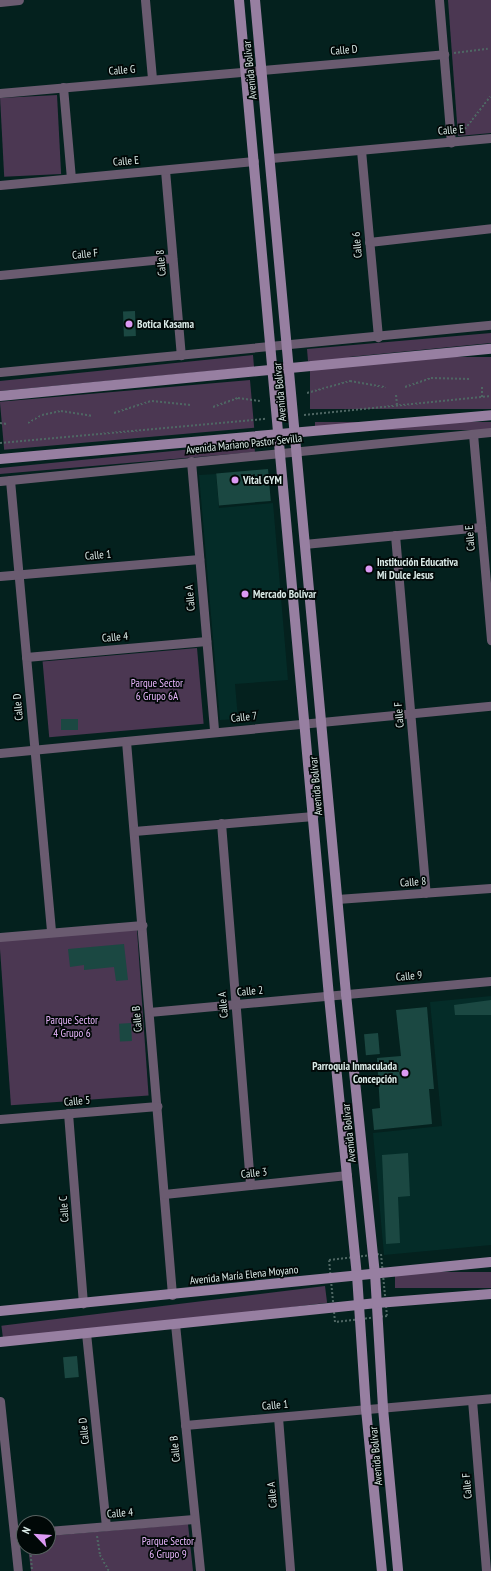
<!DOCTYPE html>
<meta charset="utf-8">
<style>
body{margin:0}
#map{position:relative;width:491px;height:1571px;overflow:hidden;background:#04211e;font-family:"PT Sans Narrow",sans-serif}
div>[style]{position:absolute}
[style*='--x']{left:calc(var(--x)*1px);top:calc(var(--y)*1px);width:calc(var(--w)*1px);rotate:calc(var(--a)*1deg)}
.built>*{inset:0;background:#042c28}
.green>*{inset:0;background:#4b3752;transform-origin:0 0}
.building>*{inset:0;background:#1b4842;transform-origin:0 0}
.path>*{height:2px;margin-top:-1px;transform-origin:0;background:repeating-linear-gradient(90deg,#4e6663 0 2px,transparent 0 4px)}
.street>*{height:9px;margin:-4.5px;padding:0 4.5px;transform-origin:4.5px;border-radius:4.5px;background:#6a5b70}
.secondary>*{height:10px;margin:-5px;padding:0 5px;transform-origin:5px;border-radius:5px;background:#977fa1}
.dots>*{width:11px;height:11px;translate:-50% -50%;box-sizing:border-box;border:2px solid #010807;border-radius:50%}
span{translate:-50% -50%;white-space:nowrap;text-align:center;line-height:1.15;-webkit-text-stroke:3.5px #010807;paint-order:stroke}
.street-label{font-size:11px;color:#daeae7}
.poi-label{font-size:11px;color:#daeae7;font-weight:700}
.left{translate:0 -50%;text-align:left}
.right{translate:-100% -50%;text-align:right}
.park-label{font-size:11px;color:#ebb7ff}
.north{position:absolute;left:16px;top:1515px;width:40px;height:40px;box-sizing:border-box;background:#010807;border:1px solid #586261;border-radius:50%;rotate:295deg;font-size:11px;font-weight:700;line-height:16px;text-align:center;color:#daeae7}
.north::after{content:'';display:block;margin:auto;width:14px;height:18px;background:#dc99f4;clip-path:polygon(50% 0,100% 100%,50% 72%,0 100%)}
</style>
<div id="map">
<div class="built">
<i style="clip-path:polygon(216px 474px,219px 508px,273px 503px,288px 680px,235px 684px,238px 719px,220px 720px,199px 475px)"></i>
<i style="clip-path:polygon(491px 996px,491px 1245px,384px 1255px,373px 1133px,442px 1126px,430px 1002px)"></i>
</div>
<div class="green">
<i style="clip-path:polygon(448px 0,491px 0,491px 133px,458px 136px)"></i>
<i style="left:57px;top:95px;width:79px;height:57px;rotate:87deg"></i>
<i style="clip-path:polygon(491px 333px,491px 343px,308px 361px,307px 349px)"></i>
<i style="clip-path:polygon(253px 355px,254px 367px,0 391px,0 381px)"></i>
<i style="left:491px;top:357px;width:52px;height:181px;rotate:90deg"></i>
<i style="left:250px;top:380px;width:48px;height:251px;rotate:85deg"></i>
<i style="left:491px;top:422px;width:8px;height:176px;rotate:90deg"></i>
<i style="clip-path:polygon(254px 443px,255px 452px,0 474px,0 468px)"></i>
<i style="left:197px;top:648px;width:76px;height:155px;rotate:85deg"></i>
<i style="left:137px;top:930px;width:166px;height:138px;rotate:86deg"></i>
<i style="left:491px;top:1272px;width:16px;height:96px;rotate:90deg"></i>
<i style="left:325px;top:1286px;width:17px;height:326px;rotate:83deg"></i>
<i style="clip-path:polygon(188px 1524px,193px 1571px,31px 1571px,28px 1547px,48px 1547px,48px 1536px)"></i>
</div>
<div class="building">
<i style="left:135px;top:311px;width:25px;height:12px;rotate:88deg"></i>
<i style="left:268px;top:469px;width:32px;height:52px;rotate:85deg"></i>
<i style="left:78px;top:719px;width:11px;height:17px;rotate:90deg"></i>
<i style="clip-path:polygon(124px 944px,128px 980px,116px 981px,114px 967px,84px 970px,84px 965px,70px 967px,68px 949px)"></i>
<i style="clip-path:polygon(491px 1000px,491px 1015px,455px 1015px,454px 1005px)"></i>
<i style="clip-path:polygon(427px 1007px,434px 1089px,429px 1089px,432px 1124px,374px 1130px,372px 1109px,380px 1108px,377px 1058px,401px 1056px,396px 1010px)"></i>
<i style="left:131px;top:1023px;width:18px;height:12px;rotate:87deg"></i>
<i style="left:378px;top:1033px;width:21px;height:14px;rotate:85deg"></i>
<i style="clip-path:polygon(408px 1153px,410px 1196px,398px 1197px,400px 1243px,386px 1244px,382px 1155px)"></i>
<i style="left:77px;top:1356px;width:21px;height:14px;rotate:85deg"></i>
</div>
<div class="path">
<i style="--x:454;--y:53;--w:34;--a:-7"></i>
<i style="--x:465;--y:129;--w:41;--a:-52"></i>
<i style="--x:405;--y:387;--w:28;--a:-19"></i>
<i style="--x:431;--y:378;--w:40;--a:1.4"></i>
<i style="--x:482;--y:387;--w:10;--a:90"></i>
<i style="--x:307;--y:393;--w:45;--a:-15.6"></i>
<i style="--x:350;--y:381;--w:36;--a:10"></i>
<i style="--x:396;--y:395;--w:10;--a:84"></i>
<i style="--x:213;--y:407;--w:27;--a:-20"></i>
<i style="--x:238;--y:398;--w:22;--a:8"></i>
<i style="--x:114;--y:413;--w:40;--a:-18"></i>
<i style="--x:152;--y:401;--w:39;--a:6"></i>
<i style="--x:304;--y:415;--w:188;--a:-5.8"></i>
<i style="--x:0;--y:423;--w:7;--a:8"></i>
<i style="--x:28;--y:423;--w:16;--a:-30"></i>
<i style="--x:42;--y:415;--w:19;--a:-12"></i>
<i style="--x:61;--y:411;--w:31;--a:9"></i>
<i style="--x:0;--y:443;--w:267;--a:-5.2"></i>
<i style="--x:381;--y:1254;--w:62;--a:84.5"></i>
<i style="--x:387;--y:1316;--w:52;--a:173.4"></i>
<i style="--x:335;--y:1322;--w:62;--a:-95.5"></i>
<i style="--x:329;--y:1260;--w:52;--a:-6.6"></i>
<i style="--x:97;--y:1536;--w:19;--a:81"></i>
<i style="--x:100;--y:1555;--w:18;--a:61"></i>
<i style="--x:30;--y:1547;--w:24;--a:85"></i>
</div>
<div class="street">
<i style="--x:145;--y:0;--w:79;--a:84.9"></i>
<i style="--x:439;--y:0;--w:143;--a:85.2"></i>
<i style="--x:0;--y:2;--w:19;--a:-6"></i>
<i style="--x:63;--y:87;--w:91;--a:85"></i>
<i style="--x:0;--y:93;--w:446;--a:-5"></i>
<i style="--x:361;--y:150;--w:188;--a:84.8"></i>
<i style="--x:271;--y:158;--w:221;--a:-5.2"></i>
<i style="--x:165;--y:170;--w:186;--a:85.1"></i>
<i style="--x:0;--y:185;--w:255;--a:-5.4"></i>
<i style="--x:369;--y:242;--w:123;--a:-6.5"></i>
<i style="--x:0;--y:275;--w:173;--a:-5.6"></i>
<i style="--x:0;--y:372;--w:493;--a:-5.5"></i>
<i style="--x:473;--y:434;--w:207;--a:85"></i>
<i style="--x:191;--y:461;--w:272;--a:85.1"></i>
<i style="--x:10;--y:480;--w:454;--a:84.8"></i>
<i style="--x:0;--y:481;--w:493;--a:-5.7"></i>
<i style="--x:395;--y:535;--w:359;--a:85.1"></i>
<i style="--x:304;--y:544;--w:178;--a:-5.5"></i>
<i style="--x:0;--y:576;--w:200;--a:-4.9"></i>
<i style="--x:26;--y:657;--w:181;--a:-5.1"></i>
<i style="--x:126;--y:741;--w:556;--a:85.25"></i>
<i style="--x:0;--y:753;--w:493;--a:-5.5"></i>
<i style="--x:221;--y:823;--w:363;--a:85.4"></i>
<i style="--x:134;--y:831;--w:180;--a:-4.8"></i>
<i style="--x:337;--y:899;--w:154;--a:-4.1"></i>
<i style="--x:0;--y:937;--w:143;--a:-4.8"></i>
<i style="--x:149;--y:1012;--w:343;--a:-5.2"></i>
<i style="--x:68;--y:1113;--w:191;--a:85.5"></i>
<i style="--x:0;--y:1119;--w:158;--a:-4.7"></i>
<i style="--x:164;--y:1194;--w:184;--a:-5.9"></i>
<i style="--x:175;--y:1324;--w:248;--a:84.2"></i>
<i style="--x:86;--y:1333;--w:194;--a:84.1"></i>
<i style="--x:472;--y:1400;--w:172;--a:85.3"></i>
<i style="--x:0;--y:1401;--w:171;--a:84"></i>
<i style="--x:278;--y:1417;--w:154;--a:85.5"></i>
<i style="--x:185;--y:1425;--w:307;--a:-5"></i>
<i style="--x:48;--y:1531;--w:146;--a:-4.7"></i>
<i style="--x:14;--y:1534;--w:10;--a:-6"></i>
</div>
<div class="secondary">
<i style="--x:239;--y:0;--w:1000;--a:84.84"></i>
<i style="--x:329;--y:996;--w:280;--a:84.3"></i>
<i style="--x:357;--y:1275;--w:134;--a:86.2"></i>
<i style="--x:366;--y:1409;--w:163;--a:84.4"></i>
<i style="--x:255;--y:0;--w:998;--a:84.77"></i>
<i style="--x:346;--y:994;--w:281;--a:84.1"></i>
<i style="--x:375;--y:1273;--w:135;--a:86.6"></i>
<i style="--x:383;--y:1408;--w:164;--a:84.7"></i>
<i style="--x:0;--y:396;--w:493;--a:-5.5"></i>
<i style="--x:0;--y:459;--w:493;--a:-5.1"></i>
<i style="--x:0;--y:1311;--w:493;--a:-5.7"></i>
<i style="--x:0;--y:1342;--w:379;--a:-5.9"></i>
<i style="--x:377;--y:1303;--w:114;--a:-4.5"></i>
</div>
<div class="dots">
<i style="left:129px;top:324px;background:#dc99f4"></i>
<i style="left:235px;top:480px;background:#dc99f4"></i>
<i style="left:369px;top:569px;background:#dc99f4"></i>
<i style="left:245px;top:594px;background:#dc99f4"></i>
<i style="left:405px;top:1073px;background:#dc99f4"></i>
</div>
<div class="street-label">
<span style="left:344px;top:50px;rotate:-5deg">Calle D</span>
<span style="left:122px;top:70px;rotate:-5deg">Calle G</span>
<span style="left:250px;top:70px;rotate:-96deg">Avenida Bolívar</span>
<span style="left:451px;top:130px;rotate:-5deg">Calle E</span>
<span style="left:126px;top:161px;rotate:-5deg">Calle E</span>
<span style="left:357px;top:245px;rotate:-95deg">Calle 6</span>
<span style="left:85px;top:254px;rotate:-6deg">Calle F</span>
<span style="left:161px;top:263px;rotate:-95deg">Calle 8</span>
<span style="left:280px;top:392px;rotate:-95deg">Avenida Bolívar</span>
<span style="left:244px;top:444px;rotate:-6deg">Avenida Mariano Pastor Sevilla</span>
<span style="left:470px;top:538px;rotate:-95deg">Calle E</span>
<span style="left:98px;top:555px;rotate:-5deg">Calle 1</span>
<span style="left:190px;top:598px;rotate:-95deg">Calle A</span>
<span style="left:115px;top:637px;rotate:-5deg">Calle 4</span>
<span style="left:18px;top:707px;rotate:-95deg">Calle D</span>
<span style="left:399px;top:715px;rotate:-95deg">Calle F</span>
<span style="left:244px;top:717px;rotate:-6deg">Calle 7</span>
<span style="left:316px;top:786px;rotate:-95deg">Avenida Bolívar</span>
<span style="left:413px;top:882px;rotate:-4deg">Calle 8</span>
<span style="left:409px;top:976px;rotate:-5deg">Calle 9</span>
<span style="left:250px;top:991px;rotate:-5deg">Calle 2</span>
<span style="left:223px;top:1005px;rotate:-95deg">Calle A</span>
<span style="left:137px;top:1019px;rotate:-95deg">Calle B</span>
<span style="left:77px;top:1101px;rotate:-5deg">Calle 5</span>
<span style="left:349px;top:1133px;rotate:-96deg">Avenida Bolívar</span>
<span style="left:254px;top:1173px;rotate:-6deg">Calle 3</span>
<span style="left:64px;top:1209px;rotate:-94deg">Calle C</span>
<span style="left:244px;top:1275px;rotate:-6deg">Avenida María Elena Moyano</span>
<span style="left:275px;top:1405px;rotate:-5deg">Calle 1</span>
<span style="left:84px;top:1431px;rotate:-96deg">Calle D</span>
<span style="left:175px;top:1449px;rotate:-96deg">Calle B</span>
<span style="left:376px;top:1456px;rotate:-95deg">Avenida Bolívar</span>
<span style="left:467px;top:1486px;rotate:-95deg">Calle F</span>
<span style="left:272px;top:1495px;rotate:-95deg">Calle A</span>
<span style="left:120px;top:1513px;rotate:-5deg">Calle 4</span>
</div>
<div class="poi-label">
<span class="left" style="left:137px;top:324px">Botica Kasama</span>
<span class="left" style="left:243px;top:480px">Vital GYM</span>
<span class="left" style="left:377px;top:569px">Institución Educativa<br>Mi Dulce Jesus</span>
<span class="left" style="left:253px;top:594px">Mercado Bolívar</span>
<span class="right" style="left:397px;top:1073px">Parroquia Inmaculada<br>Concepción</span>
</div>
<div class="park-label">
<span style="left:157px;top:690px">Parque Sector<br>6 Grupo 6A</span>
<span style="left:72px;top:1027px">Parque Sector<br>4 Grupo 6</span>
<span style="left:168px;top:1548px">Parque Sector<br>6 Grupo 9</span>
</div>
<div class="north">N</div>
</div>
